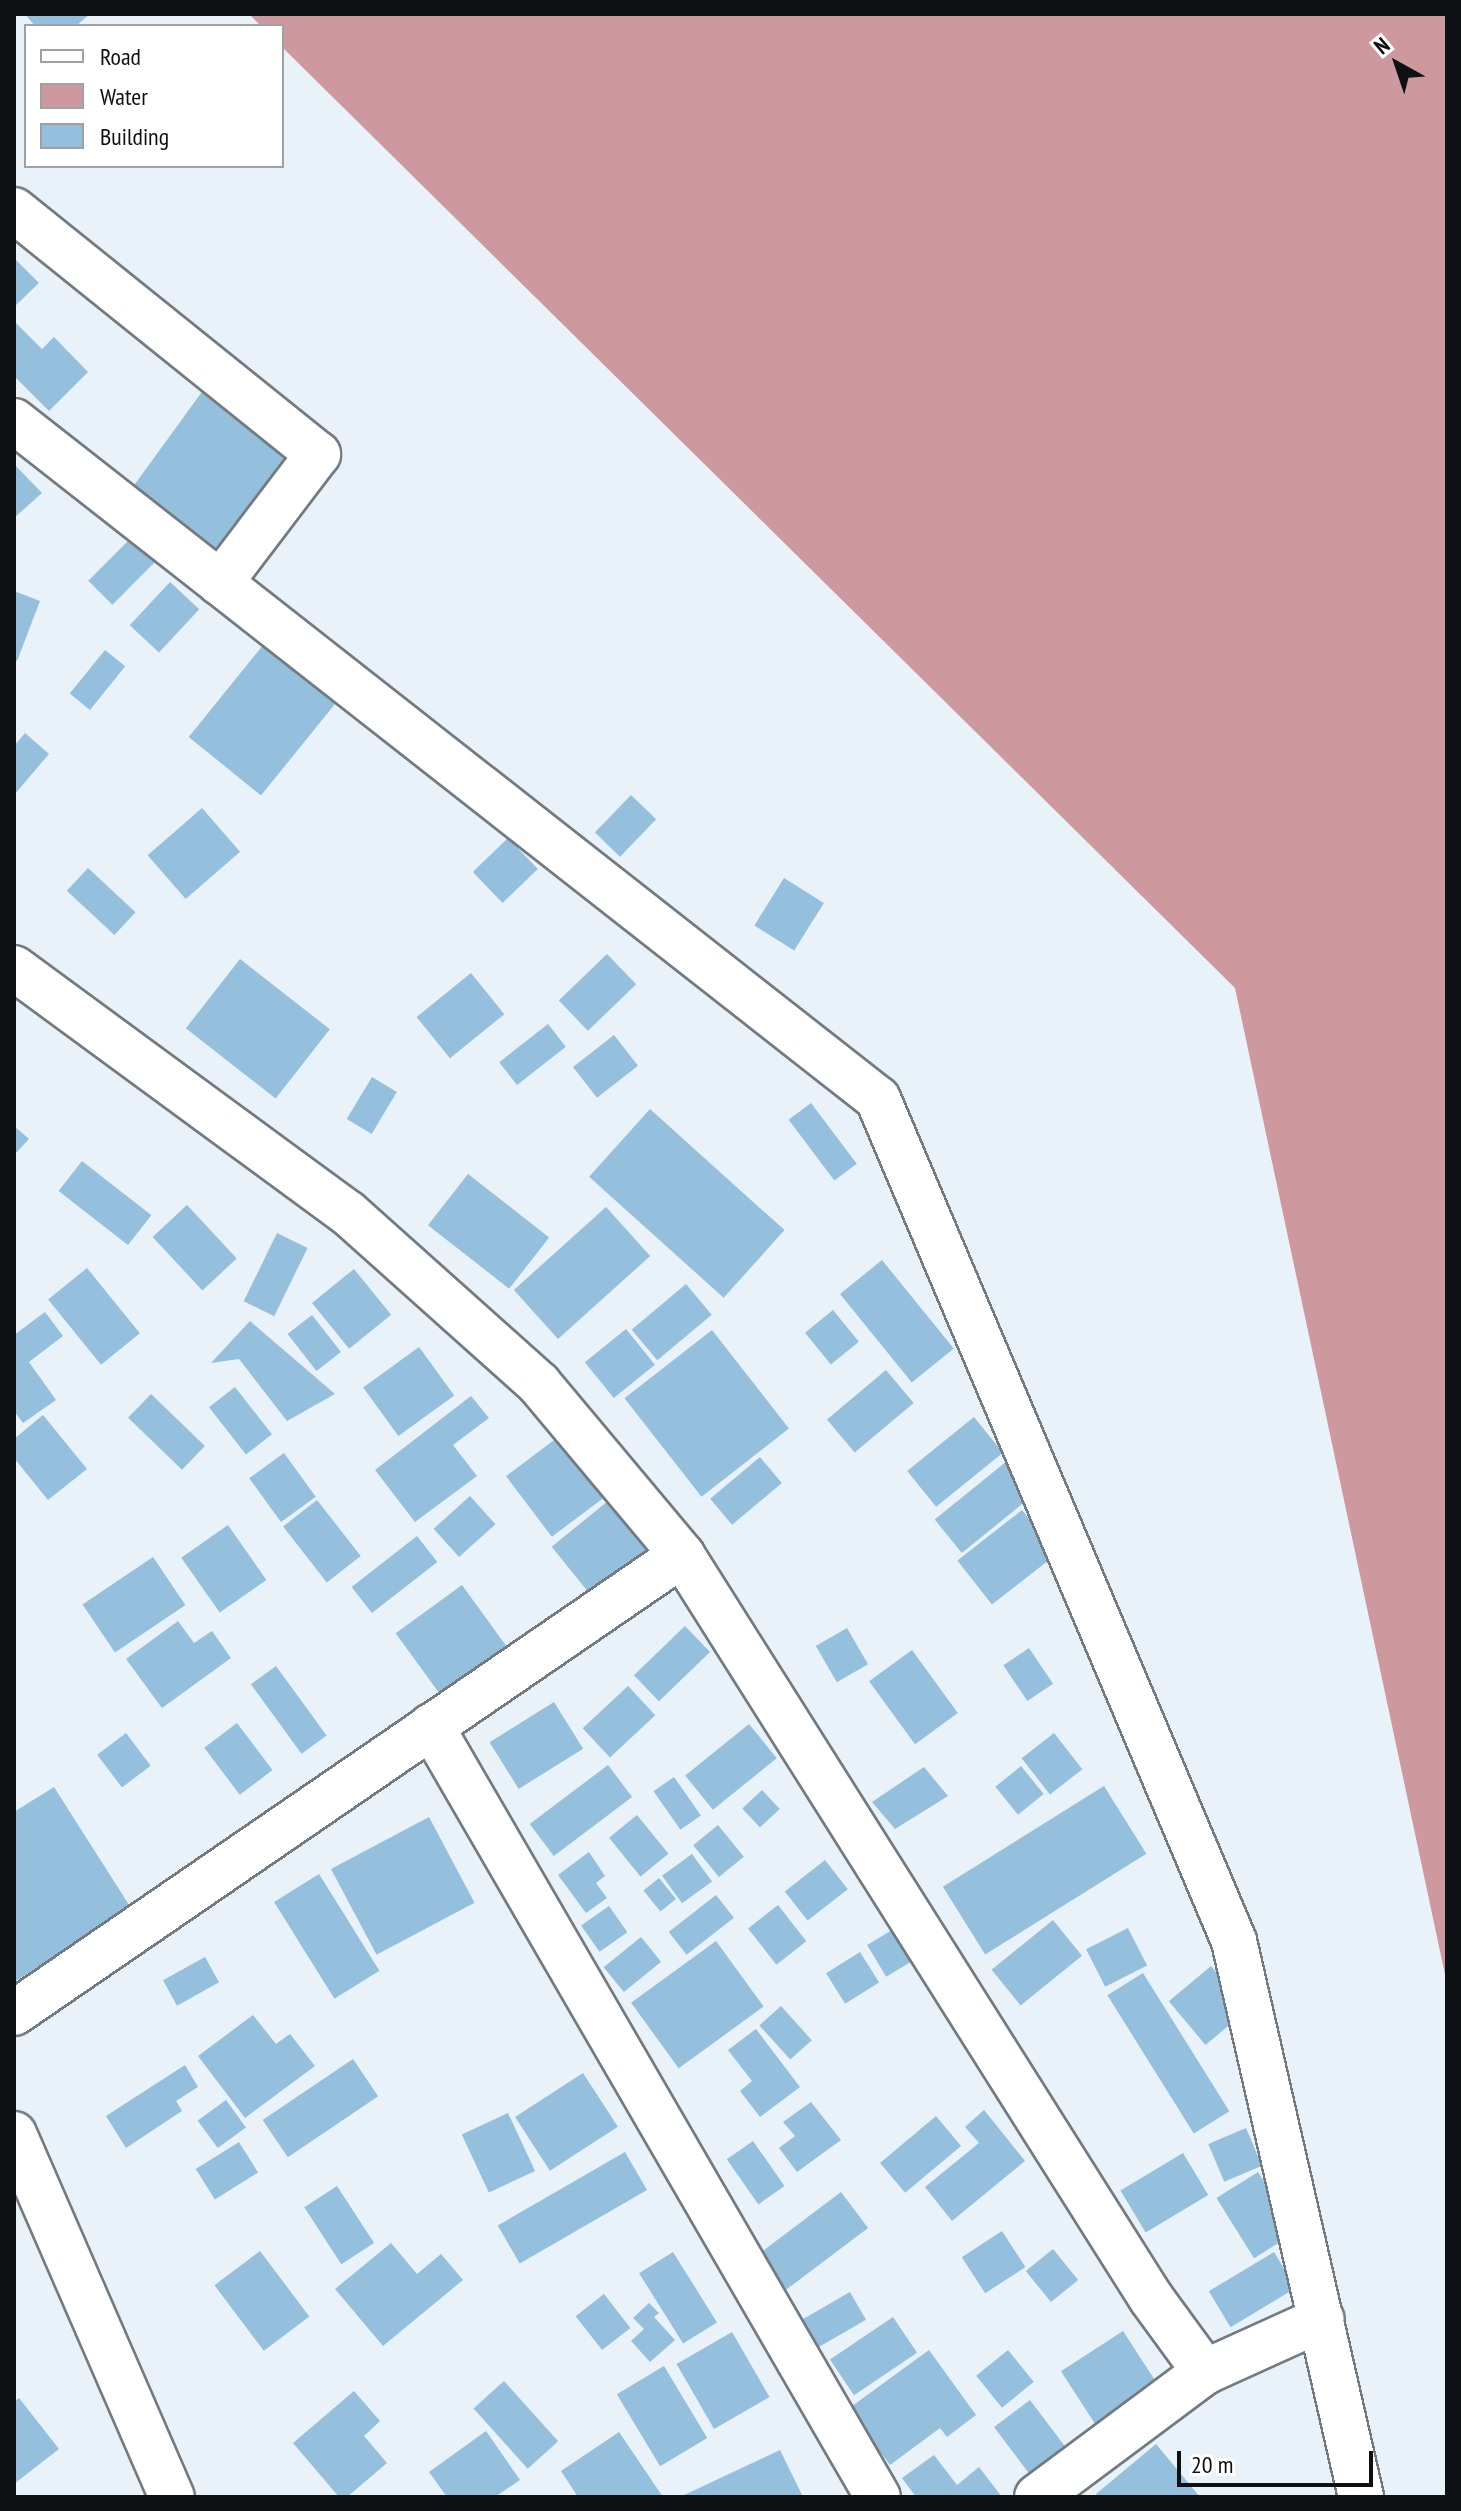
<!DOCTYPE html>
<style>
body{margin:0}
#map{position:relative;width:1461px;height:2511px;overflow:hidden;background:#e9f2f8;font-family:"PT Sans Narrow",sans-serif}
div>[style]{position:absolute}
[style*='--x']{left:calc(var(--x)*1px);top:calc(var(--y)*1px);width:calc(var(--w)*1px);rotate:calc(var(--a)*1deg)}
.water>*{inset:0;background:#cd999f}
.building>*{inset:0;background:#94bfdd;transform-origin:0 0}
.roads{filter:drop-shadow(2px 0 #737b81) drop-shadow(-2px 0 #737b81) drop-shadow(0 2px #737b81) drop-shadow(0 -2px #737b81)}
.street>*{height:44px;margin:-22px;padding:0 22px;transform-origin:22px;border-radius:22px;background:#fff}
span{translate:-50% -50%;white-space:nowrap;text-align:center;line-height:1.15;-webkit-text-stroke:6px #fff;paint-order:stroke}
.frame{position:absolute;inset:0;border:16px solid #0e1113;pointer-events:none}
.legend{position:absolute;left:24px;top:24px;width:260px;height:144px;box-sizing:border-box;background:#fff;border:2px solid #9fa0a1;margin:0;padding:10px 14px;list-style:none;font-size:24px;color:#0e1113}
.legend li{display:flex;align-items:center;gap:16px;height:40px}
.legend b{width:40px;border:2px solid #9fa0a1}
.north{position:absolute;left:1357px;top:24px;width:80px;height:80px;-webkit-text-stroke:6px #fff;paint-order:stroke;rotate:320deg;font-size:22px;font-weight:700;line-height:32px;text-align:center;color:#0e1113}
.north::after{content:'';display:block;margin:auto;width:28px;height:36px;background:#0e1113;clip-path:polygon(50% 0,100% 100%,50% 72%,0 100%)}
.scale{position:absolute;left:1177px;top:2451px;width:196px;height:36px;box-sizing:border-box;border:4px solid #0e1113;border-top:0;padding-left:10px;font-size:24px;line-height:28px;white-space:nowrap;color:#0e1113;-webkit-text-stroke:6px #fff;paint-order:stroke}
</style>
<div id="map">
<div class="water">
<i style="clip-path:polygon(249px 14px,1447px 14px,1447px 1984px,1235px 988px,282px 47px,282px 26px,261px 26px)"></i>
</div>
<div class="building">
<i style="clip-path:polygon(25px 14px,90px 14px,76px 26px,35px 26px)"></i>
<i style="clip-path:polygon(14px 258px,39px 283px,14px 307px)"></i>
<i style="clip-path:polygon(14px 321px,42px 349px,54px 337px,88px 372px,49px 411px,14px 376px)"></i>
<i style="left:204px;top:389px;width:109px;height:122px;rotate:36deg"></i>
<i style="clip-path:polygon(14px 464px,42px 493px,14px 518px)"></i>
<i style="left:135px;top:534px;width:34px;height:66px;rotate:45deg"></i>
<i style="left:170px;top:582px;width:40px;height:59px;rotate:43deg"></i>
<i style="clip-path:polygon(14px 591px,40px 601px,17px 661px,14px 660px)"></i>
<i style="left:268px;top:639px;width:93px;height:126px;rotate:39deg"></i>
<i style="left:105px;top:650px;width:26px;height:56px;rotate:39deg"></i>
<i style="clip-path:polygon(25px 733px,49px 754px,14px 795px,14px 746px)"></i>
<i style="left:631px;top:795px;width:35px;height:52px;rotate:44deg"></i>
<i style="left:202px;top:808px;width:58px;height:72px;rotate:49deg"></i>
<i style="left:508px;top:838px;width:43px;height:49px;rotate:46deg"></i>
<i style="left:88px;top:868px;width:65px;height:31px;rotate:43deg"></i>
<i style="left:784px;top:878px;width:47px;height:56px;rotate:32deg"></i>
<i style="left:607px;top:954px;width:42px;height:67px;rotate:46deg"></i>
<i style="left:240px;top:959px;width:114px;height:88px;rotate:38deg"></i>
<i style="left:471px;top:973px;width:53px;height:70px;rotate:51deg"></i>
<i style="left:548px;top:1024px;width:29px;height:62px;rotate:52deg"></i>
<i style="left:614px;top:1035px;width:39px;height:52px;rotate:52deg"></i>
<i style="left:372px;top:1077px;width:29px;height:49px;rotate:31deg"></i>
<i style="left:811px;top:1103px;width:76px;height:28px;rotate:53deg"></i>
<i style="left:650px;top:1109px;width:181px;height:91px;rotate:42deg"></i>
<i style="clip-path:polygon(14px 1126px,29px 1139px,14px 1155px)"></i>
<i style="left:82px;top:1161px;width:88px;height:38px;rotate:38deg"></i>
<i style="left:468px;top:1174px;width:103px;height:65px;rotate:38deg"></i>
<i style="left:187px;top:1205px;width:73px;height:47px;rotate:47deg"></i>
<i style="left:606px;top:1207px;width:66px;height:124px;rotate:48deg"></i>
<i style="left:277px;top:1233px;width:34px;height:76px;rotate:26deg"></i>
<i style="left:882px;top:1260px;width:114px;height:54px;rotate:51deg"></i>
<i style="left:87px;top:1268px;width:84px;height:50px;rotate:51deg"></i>
<i style="left:354px;top:1269px;width:59px;height:54px;rotate:51deg"></i>
<i style="left:686px;top:1284px;width:40px;height:71px;rotate:50deg"></i>
<i style="left:833px;top:1310px;width:41px;height:36px;rotate:51deg"></i>
<i style="clip-path:polygon(45px 1312px,63px 1336px,29px 1362px,56px 1400px,23px 1423px,14px 1411px,14px 1335px)"></i>
<i style="left:312px;top:1315px;width:47px;height:31px;rotate:52deg"></i>
<i style="clip-path:polygon(250px 1321px,335px 1394px,287px 1421px,239px 1359px,211px 1363px)"></i>
<i style="left:626px;top:1329px;width:46px;height:53px;rotate:51deg"></i>
<i style="left:712px;top:1330px;width:125px;height:111px;rotate:52deg"></i>
<i style="left:419px;top:1347px;width:60px;height:69px;rotate:54deg"></i>
<i style="left:886px;top:1370px;width:43px;height:77px;rotate:50deg"></i>
<i style="left:235px;top:1387px;width:60px;height:33px;rotate:52deg"></i>
<i style="left:151px;top:1394px;width:75px;height:33px;rotate:44deg"></i>
<i style="clip-path:polygon(471px 1396px,489px 1418px,453px 1445px,477px 1476px,415px 1522px,375px 1470px)"></i>
<i style="clip-path:polygon(43px 1415px,87px 1469px,48px 1500px,14px 1458px,14px 1439px)"></i>
<i style="left:974px;top:1417px;width:46px;height:86px;rotate:51deg"></i>
<i style="left:566px;top:1431px;width:76px;height:75px;rotate:53deg"></i>
<i style="left:284px;top:1453px;width:54px;height:43px;rotate:54deg"></i>
<i style="left:760px;top:1457px;width:34px;height:65px;rotate:50deg"></i>
<i style="left:1007px;top:1461px;width:43px;height:93px;rotate:51deg"></i>
<i style="left:470px;top:1496px;width:38px;height:49px;rotate:48deg"></i>
<i style="left:613px;top:1497px;width:66px;height:79px;rotate:51deg"></i>
<i style="left:317px;top:1500px;width:71px;height:43px;rotate:52deg"></i>
<i style="left:1022px;top:1510px;width:56px;height:82px;rotate:52deg"></i>
<i style="left:228px;top:1525px;width:67px;height:57px;rotate:55deg"></i>
<i style="left:417px;top:1536px;width:33px;height:83px;rotate:52deg"></i>
<i style="left:153px;top:1557px;width:58px;height:85px;rotate:56deg"></i>
<i style="left:462px;top:1585px;width:79px;height:82px;rotate:54deg"></i>
<i style="clip-path:polygon(178px 1621px,194px 1643px,212px 1631px,231px 1658px,162px 1708px,126px 1659px)"></i>
<i style="left:685px;top:1626px;width:36px;height:71px;rotate:46deg"></i>
<i style="left:847px;top:1628px;width:42px;height:36px;rotate:60deg"></i>
<i style="left:1029px;top:1648px;width:43px;height:31px;rotate:56deg"></i>
<i style="left:912px;top:1650px;width:78px;height:53px;rotate:54deg"></i>
<i style="left:276px;top:1666px;width:86px;height:31px;rotate:54deg"></i>
<i style="left:628px;top:1686px;width:40px;height:62px;rotate:47deg"></i>
<i style="left:554px;top:1702px;width:55px;height:76px;rotate:58deg"></i>
<i style="left:237px;top:1723px;width:59px;height:41px;rotate:53deg"></i>
<i style="left:749px;top:1724px;width:44px;height:82px;rotate:51deg"></i>
<i style="left:126px;top:1733px;width:41px;height:36px;rotate:53deg"></i>
<i style="left:1054px;top:1733px;width:46px;height:41px;rotate:52deg"></i>
<i style="left:608px;top:1765px;width:40px;height:98px;rotate:53deg"></i>
<i style="left:1021px;top:1766px;width:36px;height:33px;rotate:51deg"></i>
<i style="clip-path:polygon(924px 1767px,948px 1796px,895px 1829px,872px 1802px)"></i>
<i style="left:674px;top:1777px;width:47px;height:25px;rotate:55deg"></i>
<i style="left:1104px;top:1786px;width:80px;height:190px;rotate:58deg"></i>
<i style="clip-path:polygon(54px 1787px,131px 1908px,14px 1982px,14px 1812px)"></i>
<i style="left:762px;top:1790px;width:26px;height:27px;rotate:47deg"></i>
<i style="left:637px;top:1815px;width:50px;height:36px;rotate:51deg"></i>
<i style="left:429px;top:1817px;width:97px;height:111px;rotate:62deg"></i>
<i style="left:718px;top:1825px;width:41px;height:32px;rotate:51deg"></i>
<i style="clip-path:polygon(589px 1852px,605px 1876px,596px 1883px,607px 1898px,586px 1913px,558px 1875px)"></i>
<i style="left:692px;top:1854px;width:34px;height:37px;rotate:54deg"></i>
<i style="left:825px;top:1860px;width:37px;height:51px;rotate:52deg"></i>
<i style="left:319px;top:1874px;width:114px;height:53px;rotate:58deg"></i>
<i style="left:659px;top:1878px;width:27px;height:20px;rotate:51deg"></i>
<i style="left:716px;top:1895px;width:29px;height:60px;rotate:52deg"></i>
<i style="left:778px;top:1905px;width:46px;height:38px;rotate:52deg"></i>
<i style="left:609px;top:1906px;width:32px;height:34px;rotate:55deg"></i>
<i style="left:1053px;top:1920px;width:46px;height:79px;rotate:51deg"></i>
<i style="left:1128px;top:1928px;width:42px;height:47px;rotate:63deg"></i>
<i style="left:892px;top:1930px;width:37px;height:29px;rotate:59deg"></i>
<i style="left:641px;top:1937px;width:32px;height:48px;rotate:51deg"></i>
<i style="left:716px;top:1941px;width:81px;height:105px;rotate:54deg"></i>
<i style="left:860px;top:1952px;width:36px;height:40px;rotate:58deg"></i>
<i style="left:205px;top:1957px;width:29px;height:48px;rotate:61deg"></i>
<i style="left:1211px;top:1966px;width:57px;height:55px;rotate:50deg"></i>
<i style="left:1143px;top:1973px;width:163px;height:42px;rotate:58deg"></i>
<i style="left:781px;top:2006px;width:46px;height:29px;rotate:48deg"></i>
<i style="clip-path:polygon(253px 2015px,276px 2044px,290px 2034px,315px 2066px,245px 2118px,198px 2056px)"></i>
<i style="clip-path:polygon(756px 2029px,800px 2087px,760px 2117px,740px 2091px,752px 2081px,728px 2050px)"></i>
<i style="left:353px;top:2059px;width:45px;height:109px;rotate:56deg"></i>
<i style="clip-path:polygon(185px 2065px,198px 2087px,176px 2101px,182px 2111px,126px 2148px,106px 2116px)"></i>
<i style="left:583px;top:2073px;width:64px;height:81px;rotate:57deg"></i>
<i style="left:226px;top:2100px;width:34px;height:35px;rotate:54deg"></i>
<i style="clip-path:polygon(811px 2102px,841px 2140px,797px 2172px,779px 2148px,795px 2136px,783px 2122px)"></i>
<i style="clip-path:polygon(984px 2110px,1025px 2161px,952px 2221px,925px 2187px,979px 2143px,965px 2127px)"></i>
<i style="left:508px;top:2113px;width:64px;height:51px;rotate:65deg"></i>
<i style="left:936px;top:2116px;width:39px;height:73px;rotate:50deg"></i>
<i style="left:1246px;top:2128px;width:41px;height:41px;rotate:67deg"></i>
<i style="left:753px;top:2141px;width:55px;height:32px;rotate:55deg"></i>
<i style="left:239px;top:2142px;width:36px;height:51px;rotate:58deg"></i>
<i style="left:625px;top:2152px;width:44px;height:147px;rotate:60deg"></i>
<i style="left:1183px;top:2153px;width:49px;height:73px;rotate:59deg"></i>
<i style="left:1258px;top:2172px;width:71px;height:49px;rotate:58deg"></i>
<i style="left:337px;top:2186px;width:68px;height:39px;rotate:57deg"></i>
<i style="left:841px;top:2192px;width:45px;height:104px;rotate:53deg"></i>
<i style="left:1002px;top:2231px;width:43px;height:48px;rotate:57deg"></i>
<i style="clip-path:polygon(391px 2243px,417px 2274px,441px 2254px,463px 2280px,383px 2346px,335px 2289px)"></i>
<i style="left:1053px;top:2249px;width:40px;height:35px;rotate:51deg"></i>
<i style="left:260px;top:2251px;width:82px;height:57px;rotate:53deg"></i>
<i style="left:673px;top:2252px;width:83px;height:40px;rotate:58deg"></i>
<i style="left:1274px;top:2252px;width:42px;height:76px;rotate:59deg"></i>
<i style="left:850px;top:2292px;width:32px;height:61px;rotate:60deg"></i>
<i style="left:604px;top:2294px;width:43px;height:36px;rotate:52deg"></i>
<i style="clip-path:polygon(649px 2303px,659px 2313px,654px 2317px,675px 2340px,650px 2362px,631px 2341px,644px 2329px,633px 2318px)"></i>
<i style="left:893px;top:2317px;width:43px;height:76px;rotate:56deg"></i>
<i style="left:1123px;top:2331px;width:67px;height:74px;rotate:57deg"></i>
<i style="left:732px;top:2332px;width:75px;height:64px;rotate:60deg"></i>
<i style="clip-path:polygon(929px 2350px,976px 2415px,947px 2437px,940px 2428px,890px 2465px,848px 2409px)"></i>
<i style="left:1008px;top:2350px;width:41px;height:41px;rotate:51deg"></i>
<i style="left:664px;top:2366px;width:84px;height:55px;rotate:59deg"></i>
<i style="left:504px;top:2381px;width:81px;height:41px;rotate:48deg"></i>
<i style="clip-path:polygon(354px 2391px,380px 2421px,364px 2436px,387px 2463px,347px 2497px,339px 2497px,293px 2443px)"></i>
<i style="clip-path:polygon(19px 2398px,59px 2449px,14px 2484px,14px 2402px)"></i>
<i style="left:1030px;top:2400px;width:72px;height:45px;rotate:53deg"></i>
<i style="clip-path:polygon(486px 2431px,520px 2480px,495px 2497px,447px 2497px,429px 2472px)"></i>
<i style="clip-path:polygon(619px 2432px,663px 2497px,578px 2497px,561px 2471px)"></i>
<i style="clip-path:polygon(1156px 2444px,1200px 2497px,1099px 2497px,1096px 2494px)"></i>
<i style="clip-path:polygon(780px 2450px,803px 2497px,680px 2497px)"></i>
<i style="clip-path:polygon(934px 2455px,957px 2485px,979px 2467px,1002px 2497px,916px 2497px,902px 2478px)"></i>
</div>
<div class="roads">
<div class="street">
<i style="--x:14;--y:210;--w:390;--a:38.8"></i>
<i style="--x:318;--y:454;--w:162;--a:127.2"></i>
<i style="--x:14;--y:421;--w:1098;--a:38.12"></i>
<i style="--x:878;--y:1099;--w:914;--a:67.08"></i>
<i style="--x:1234;--y:1941;--w:570;--a:77.13"></i>
<i style="--x:14;--y:968;--w:414;--a:36.3"></i>
<i style="--x:348;--y:1213;--w:256;--a:41.8"></i>
<i style="--x:539;--y:1384;--w:223;--a:50.1"></i>
<i style="--x:682;--y:1555;--w:879;--a:57.74"></i>
<i style="--x:1151;--y:2298;--w:92;--a:53.9"></i>
<i style="--x:431;--y:1726;--w:891;--a:59.9"></i>
<i style="--x:14;--y:2013;--w:810;--a:-34.44"></i>
<i style="--x:14;--y:2134;--w:396;--a:66.5"></i>
<i style="--x:1037;--y:2497;--w:209;--a:-36.7"></i>
<i style="--x:1205;--y:2372;--w:128;--a:-24.4"></i>
</div>
</div>
<div class="frame"></div>
<ul class="legend">
<li><b style="height:10px;background:#fff"></b>Road</li>
<li><b style="height:22px;background:#cd999f"></b>Water</li>
<li><b style="height:22px;background:#94bfdd"></b>Building</li>
</ul>
<div class="north">N</div>
<div class="scale">20 m</div>
</div>
